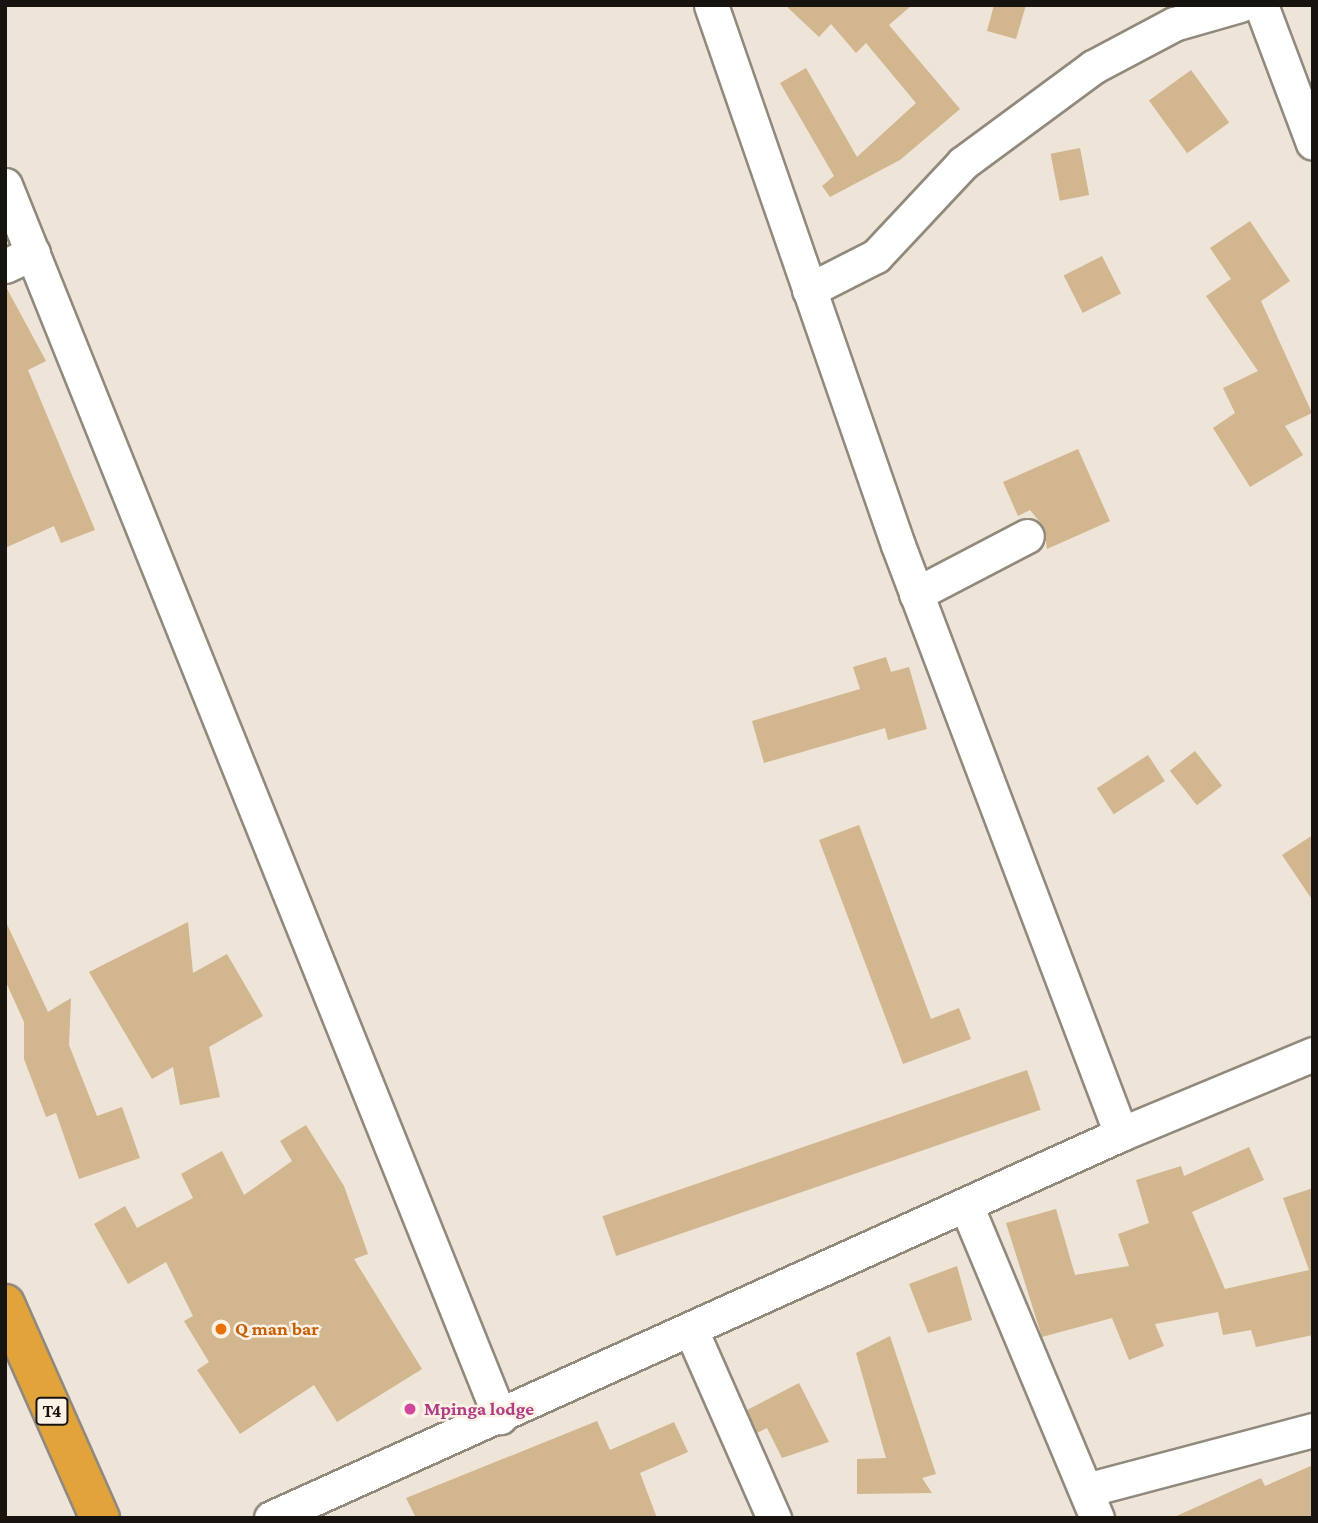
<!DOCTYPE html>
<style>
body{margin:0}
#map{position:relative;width:1318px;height:1523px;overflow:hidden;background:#eee4d7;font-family:"Crimson Pro",serif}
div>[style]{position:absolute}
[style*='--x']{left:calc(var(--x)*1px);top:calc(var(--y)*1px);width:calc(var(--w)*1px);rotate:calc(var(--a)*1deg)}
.building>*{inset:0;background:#d1b690;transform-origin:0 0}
.roads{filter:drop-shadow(2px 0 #92897d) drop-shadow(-2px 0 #92897d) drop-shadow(0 2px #92897d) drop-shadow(0 -2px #92897d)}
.street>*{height:33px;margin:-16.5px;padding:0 16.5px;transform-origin:16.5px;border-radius:16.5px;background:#fff}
.highway>*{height:38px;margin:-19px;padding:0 19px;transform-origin:19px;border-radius:19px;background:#e2a43a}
.dots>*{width:19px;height:19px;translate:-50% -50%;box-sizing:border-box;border:4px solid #fbf1e4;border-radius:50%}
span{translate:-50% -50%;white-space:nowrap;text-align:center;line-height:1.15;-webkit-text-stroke:5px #fbf1e4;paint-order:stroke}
.shield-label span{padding:2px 5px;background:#fbf1e4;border:2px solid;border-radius:5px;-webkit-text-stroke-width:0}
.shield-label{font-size:18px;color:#171410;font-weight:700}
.food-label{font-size:19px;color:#c56008;font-weight:700}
.left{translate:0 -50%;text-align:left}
.hotel-label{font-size:19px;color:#b23c85;font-weight:700}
.frame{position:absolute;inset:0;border:7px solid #171410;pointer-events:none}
</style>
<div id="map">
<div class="building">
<i style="clip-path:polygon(785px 5px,912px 5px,889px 25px,960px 109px,900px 160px,830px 197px,822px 186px,834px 176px,780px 83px,806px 68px,857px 157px,916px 103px,866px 43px,856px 53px,831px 24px,819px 37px)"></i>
<i style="clip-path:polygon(994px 5px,1026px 5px,1016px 39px,987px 31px)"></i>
<i style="left:1191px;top:70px;width:65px;height:52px;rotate:54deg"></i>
<i style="left:1080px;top:148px;width:48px;height:30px;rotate:79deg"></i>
<i style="clip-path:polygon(1250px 221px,1290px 281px,1261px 301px,1312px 413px,1285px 426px,1303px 455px,1250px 487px,1213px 428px,1235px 413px,1223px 388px,1258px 371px,1206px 296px,1231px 279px,1210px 248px)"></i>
<i style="left:1102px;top:256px;width:42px;height:43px;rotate:63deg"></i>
<i style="clip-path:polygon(5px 285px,46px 361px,28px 370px,95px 530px,61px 543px,54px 526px,5px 548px)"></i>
<i style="clip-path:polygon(1078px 449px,1110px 521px,1047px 549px,1044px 527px,1030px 510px,1018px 516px,1003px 482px)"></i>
<i style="clip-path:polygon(886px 657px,891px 672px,909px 667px,927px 729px,888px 740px,885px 728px,764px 763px,752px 721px,860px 689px,853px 667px)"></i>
<i style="left:1195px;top:751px;width:44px;height:32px;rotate:52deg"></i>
<i style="left:1148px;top:755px;width:31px;height:61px;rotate:57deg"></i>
<i style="clip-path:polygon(859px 825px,931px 1019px,959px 1008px,971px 1039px,903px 1064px,819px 840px)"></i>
<i style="clip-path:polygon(1313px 835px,1313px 901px,1282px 855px)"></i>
<i style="clip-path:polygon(5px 920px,48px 1012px,71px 998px,69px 1045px,97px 1116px,122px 1107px,140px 1158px,79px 1179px,56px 1113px,46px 1117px,24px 1059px,24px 1022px,5px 980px)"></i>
<i style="clip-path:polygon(188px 922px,193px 973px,227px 954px,263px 1016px,209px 1047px,220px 1097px,180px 1105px,173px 1067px,152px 1079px,89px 972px)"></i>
<i style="left:1027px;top:1070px;width:42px;height:449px;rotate:71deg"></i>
<i style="clip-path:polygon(306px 1125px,344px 1186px,368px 1254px,354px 1259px,422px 1369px,337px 1422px,314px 1385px,240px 1434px,197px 1370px,209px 1362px,184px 1321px,193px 1316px,166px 1262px,128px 1284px,94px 1224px,125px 1206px,137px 1228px,193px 1198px,181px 1174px,222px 1151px,244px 1195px,292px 1161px,280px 1141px)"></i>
<i style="clip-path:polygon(1249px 1147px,1264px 1180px,1192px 1212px,1225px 1289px,1309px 1270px,1283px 1198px,1313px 1188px,1313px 1335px,1256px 1347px,1251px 1330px,1223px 1335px,1218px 1312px,1155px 1324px,1164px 1346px,1129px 1360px,1112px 1318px,1042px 1337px,1006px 1223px,1056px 1209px,1075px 1275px,1129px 1266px,1118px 1234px,1149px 1223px,1136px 1180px,1181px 1166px,1184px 1176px)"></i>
<i style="clip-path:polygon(957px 1266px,972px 1320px,928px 1333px,909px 1284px)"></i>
<i style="clip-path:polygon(890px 1336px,936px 1474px,922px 1478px,932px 1493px,857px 1494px,857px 1459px,886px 1458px,856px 1353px)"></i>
<i style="clip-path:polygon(799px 1383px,829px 1442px,782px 1458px,767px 1428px,757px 1433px,747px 1410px)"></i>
<i style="clip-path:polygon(597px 1421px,610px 1450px,674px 1422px,688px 1452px,640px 1473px,657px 1518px,416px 1518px,406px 1498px)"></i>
<i style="clip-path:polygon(1313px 1465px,1313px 1518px,1172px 1518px,1261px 1478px,1265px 1486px)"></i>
</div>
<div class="roads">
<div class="street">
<i style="--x:711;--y:5;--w:571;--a:70.9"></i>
<i style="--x:898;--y:545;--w:630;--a:69.26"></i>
<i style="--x:1261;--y:5;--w:147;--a:69.4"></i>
<i style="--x:5;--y:185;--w:1328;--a:68.11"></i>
<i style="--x:5;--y:266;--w:31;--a:-25"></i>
<i style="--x:809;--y:290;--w:75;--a:-26.9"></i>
<i style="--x:876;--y:256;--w:127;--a:-46.9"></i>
<i style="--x:963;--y:163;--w:162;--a:-36.4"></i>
<i style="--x:1093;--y:67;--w:92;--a:-28"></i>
<i style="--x:1174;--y:24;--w:69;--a:-16.1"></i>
<i style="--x:916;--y:594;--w:125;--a:-27.6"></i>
<i style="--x:966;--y:1205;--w:339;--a:67.3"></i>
<i style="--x:691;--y:1330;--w:206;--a:66.2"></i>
<i style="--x:1086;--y:1490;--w:235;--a:-14.8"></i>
<i style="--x:271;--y:1518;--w:933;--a:-24.31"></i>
<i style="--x:1121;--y:1134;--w:208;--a:-22.6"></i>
</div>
<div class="highway">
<i style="--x:5;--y:1304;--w:234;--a:66.1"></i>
</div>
</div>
<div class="dots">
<i style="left:221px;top:1329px;background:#e8710a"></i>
<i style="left:410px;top:1409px;background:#d1479c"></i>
</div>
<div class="shield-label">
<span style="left:52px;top:1411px">T4</span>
</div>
<div class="food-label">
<span class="left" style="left:235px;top:1329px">Q man bar</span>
</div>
<div class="hotel-label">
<span class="left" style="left:424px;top:1409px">Mpinga lodge</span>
</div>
<div class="frame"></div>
</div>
